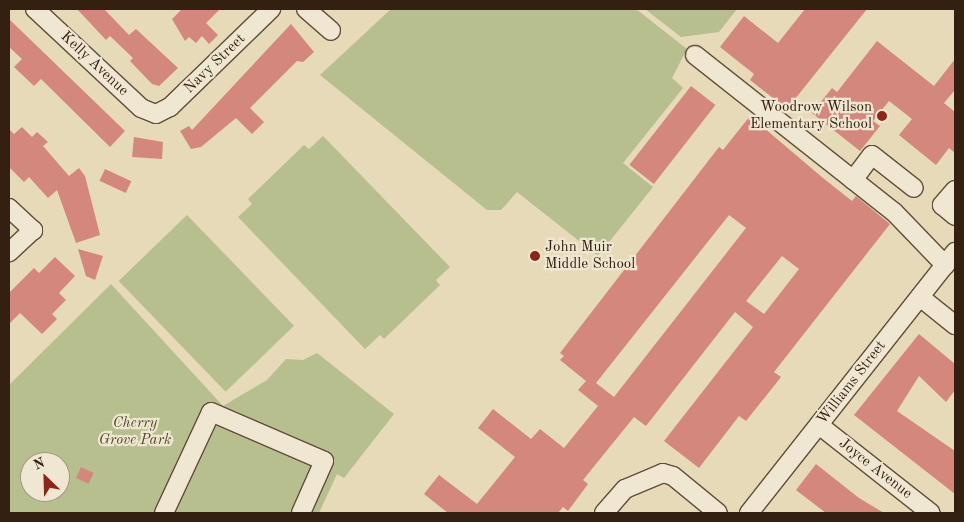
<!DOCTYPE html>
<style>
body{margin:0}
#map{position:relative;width:964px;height:522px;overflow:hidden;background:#e7dab8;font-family:"Old Standard TT",serif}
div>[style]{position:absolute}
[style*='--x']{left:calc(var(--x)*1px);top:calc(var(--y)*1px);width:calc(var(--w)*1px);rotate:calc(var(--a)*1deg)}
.green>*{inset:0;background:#b7bf8e;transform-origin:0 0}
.building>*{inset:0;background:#d3877d;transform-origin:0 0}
.roads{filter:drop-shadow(1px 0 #614e3a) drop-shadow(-1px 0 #614e3a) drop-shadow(0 1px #614e3a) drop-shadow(0 -1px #614e3a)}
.minor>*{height:18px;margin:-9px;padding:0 9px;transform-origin:9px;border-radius:9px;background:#efe7d1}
.dots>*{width:14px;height:14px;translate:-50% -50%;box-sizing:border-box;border:2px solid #efe7d1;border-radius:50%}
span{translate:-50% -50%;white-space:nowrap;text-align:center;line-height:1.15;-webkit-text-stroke:4.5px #efe7d1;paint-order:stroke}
.street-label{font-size:15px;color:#342010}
.poi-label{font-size:15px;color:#342010}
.right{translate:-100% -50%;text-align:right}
.left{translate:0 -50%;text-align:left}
.park-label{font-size:15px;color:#554830;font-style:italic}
.frame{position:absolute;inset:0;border:10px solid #342010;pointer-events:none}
.north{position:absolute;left:20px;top:452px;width:50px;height:50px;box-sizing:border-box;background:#efe7d1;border:1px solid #a49784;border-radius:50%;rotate:336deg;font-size:14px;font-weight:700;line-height:20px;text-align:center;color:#342010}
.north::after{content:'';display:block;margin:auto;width:18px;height:22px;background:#8f2418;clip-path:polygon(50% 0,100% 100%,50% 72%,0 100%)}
</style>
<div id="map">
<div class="green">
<i style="clip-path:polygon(391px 9px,636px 9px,687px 49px,672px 78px,683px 88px,623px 163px,653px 187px,598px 256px,517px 192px,501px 210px,487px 210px,320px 75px)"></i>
<i style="clip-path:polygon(645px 9px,737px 9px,719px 32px,681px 37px)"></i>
<i style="clip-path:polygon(323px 136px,450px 267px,436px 280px,440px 285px,384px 339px,380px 335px,365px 349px,238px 217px,252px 204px,248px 199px,304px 145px,309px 149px)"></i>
<i style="left:187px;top:215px;width:154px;height:95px;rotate:46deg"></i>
<i style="clip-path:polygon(evenodd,111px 284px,223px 406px,267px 380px,286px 359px,303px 360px,317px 353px,394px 414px,344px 478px,337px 474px,319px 513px,9px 513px,9px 385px,111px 284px,30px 462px,60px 462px,60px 492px,30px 492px,30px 462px)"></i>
</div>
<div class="building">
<i style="clip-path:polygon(77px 9px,104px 9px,129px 35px,136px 29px,178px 68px,159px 86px,152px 84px,130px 61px,133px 58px,110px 36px,106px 40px)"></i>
<i style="clip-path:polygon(182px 9px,220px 9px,206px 23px,218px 35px,209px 44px,202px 36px,196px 43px,189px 37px,185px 41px,172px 19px)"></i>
<i style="clip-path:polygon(805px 9px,867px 9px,787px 109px,750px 80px,754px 74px,720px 47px,744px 16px,778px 43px)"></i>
<i style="clip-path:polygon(9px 19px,125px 131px,110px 147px,41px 79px,34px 86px,14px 67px,22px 59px,9px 47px)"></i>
<i style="clip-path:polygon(291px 24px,314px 52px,303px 62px,297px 61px,250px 108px,264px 122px,252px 134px,236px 118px,201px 147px,191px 149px,180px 131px,189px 126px,192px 130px)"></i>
<i style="clip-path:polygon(877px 41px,934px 86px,955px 59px,955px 90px,944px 103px,955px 112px,955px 153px,949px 148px,936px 165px,899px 135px,912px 119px,889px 101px,873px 121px,880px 126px,860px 151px,812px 113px,832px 88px,837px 92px)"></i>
<i style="left:691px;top:86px;width:31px;height:100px;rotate:38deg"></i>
<i style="clip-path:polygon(evenodd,750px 116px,823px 178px,852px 201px,856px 196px,890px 224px,774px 372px,781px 377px,746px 421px,739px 416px,699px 468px,664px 441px,753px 327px,735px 312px,646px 426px,634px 417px,583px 480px,588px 484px,568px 511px,563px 507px,558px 513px,448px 513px,424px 494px,439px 475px,477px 504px,515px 457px,478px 428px,493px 409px,531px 439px,540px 429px,564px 448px,598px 406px,578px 390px,586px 381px,560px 360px,564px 356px,560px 353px,719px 147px,723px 150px,750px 116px,729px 215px,746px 228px,614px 397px,596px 383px,729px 215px,750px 116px,782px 256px,799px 269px,764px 314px,746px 301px,782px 256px)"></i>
<i style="clip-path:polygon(22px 127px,32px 137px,37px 132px,48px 142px,43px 146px,69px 176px,79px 168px,85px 176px,100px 235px,76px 243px,57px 190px,48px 198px,29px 177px,24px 182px,9px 167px,9px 129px,14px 134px)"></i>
<i style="clip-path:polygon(134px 137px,163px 142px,162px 159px,132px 157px)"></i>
<i style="left:105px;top:169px;width:29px;height:13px;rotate:25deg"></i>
<i style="clip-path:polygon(78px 249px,103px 256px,95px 280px,86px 276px)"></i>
<i style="clip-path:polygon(55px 257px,75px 276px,59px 293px,66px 300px,52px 314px,57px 319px,42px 334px,20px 313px,9px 324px,9px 293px,34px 268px,39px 273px)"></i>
<i style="clip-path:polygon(919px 334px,955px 364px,955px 390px,946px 402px,919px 376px,897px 411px,955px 451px,955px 494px,854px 415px)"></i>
<i style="clip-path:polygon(816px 464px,859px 498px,884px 513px,826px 513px,796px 490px)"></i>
<i style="left:81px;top:467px;width:14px;height:12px;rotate:25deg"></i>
</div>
<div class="roads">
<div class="minor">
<i style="--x:35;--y:9;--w:145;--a:43"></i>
<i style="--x:141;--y:108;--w:16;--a:22"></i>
<i style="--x:156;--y:114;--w:16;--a:-27"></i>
<i style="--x:170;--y:107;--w:141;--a:-44.1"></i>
<i style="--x:306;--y:9;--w:33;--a:41"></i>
<i style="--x:695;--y:55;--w:253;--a:38.3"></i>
<i style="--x:894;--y:212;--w:74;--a:46.1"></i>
<i style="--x:853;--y:180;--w:31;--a:-53"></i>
<i style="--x:872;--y:155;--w:53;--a:38.2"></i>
<i style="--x:955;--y:190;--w:20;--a:131"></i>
<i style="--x:942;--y:205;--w:17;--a:40"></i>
<i style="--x:9;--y:208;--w:33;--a:43"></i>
<i style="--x:33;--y:230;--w:33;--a:137"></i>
<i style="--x:920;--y:297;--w:45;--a:38.7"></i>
<i style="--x:819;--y:425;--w:142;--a:38.2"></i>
<i style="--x:164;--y:513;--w:111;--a:-65"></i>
<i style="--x:211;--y:412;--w:123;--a:23.4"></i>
<i style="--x:324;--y:461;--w:57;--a:113.9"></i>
<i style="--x:604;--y:513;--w:32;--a:-49"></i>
<i style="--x:625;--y:489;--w:41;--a:-22.8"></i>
<i style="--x:663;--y:473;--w:10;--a:17"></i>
<i style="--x:673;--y:476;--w:58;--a:39.4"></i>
<i style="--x:749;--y:513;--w:333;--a:-51.7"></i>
</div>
</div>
<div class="dots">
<i style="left:882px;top:116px;background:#8f2418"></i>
<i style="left:535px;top:256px;background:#8f2418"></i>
</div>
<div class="street-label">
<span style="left:94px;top:64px;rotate:43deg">Kelly Avenue</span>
<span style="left:215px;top:64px;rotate:-44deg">Navy Street</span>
<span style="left:852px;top:383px;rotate:-52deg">Williams Street</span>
<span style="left:875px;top:469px;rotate:38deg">Joyce Avenue</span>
</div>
<div class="poi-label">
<span class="right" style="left:872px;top:116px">Woodrow Wilson<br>Elementary School</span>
<span class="left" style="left:545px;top:256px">John Muir<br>Middle School</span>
</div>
<div class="park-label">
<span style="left:135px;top:432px">Cherry<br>Grove Park</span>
</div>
<div class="frame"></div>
<div class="north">N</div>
</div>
